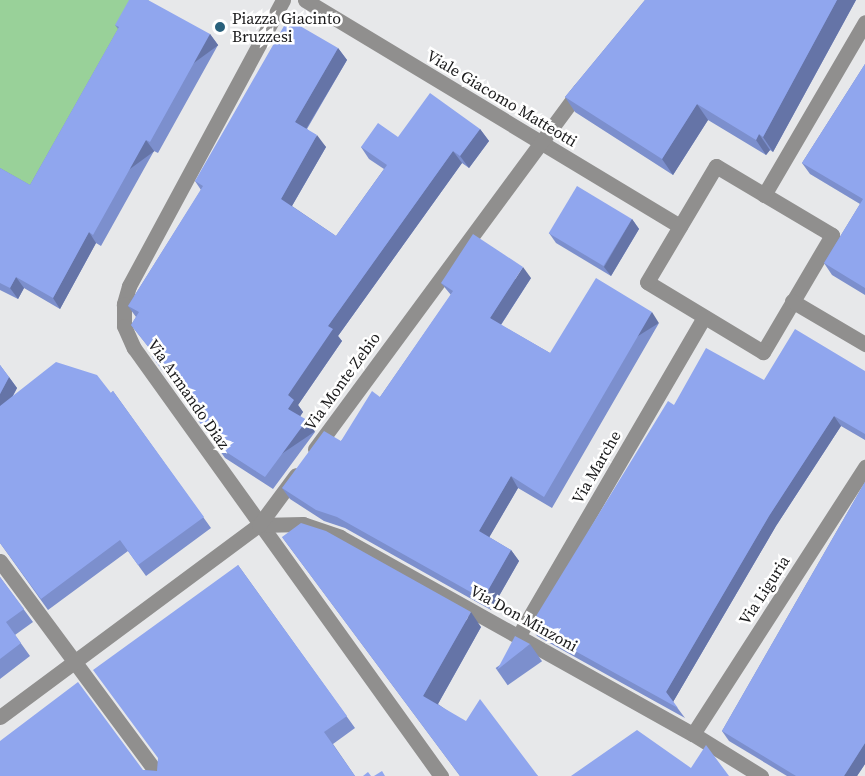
<!DOCTYPE html>
<style>
body{margin:0}
#map{position:relative;width:865px;height:776px;overflow:hidden;background:#e7e8ea;font-family:"Source Serif 4",serif}
div>[style]{position:absolute}
[style*='--x']{left:calc(var(--x)*1px);top:calc(var(--y)*1px);width:calc(var(--w)*1px);rotate:calc(var(--a)*1deg)}
.green>*{inset:0;background:#99d199}
.street>*{height:15px;margin:-7.5px;padding:0 7.5px;transform-origin:7.5px;border-radius:7.5px;background:#908f8e}
.wall>*{inset:0;background:#7c8fcd;transform-origin:0 0}
.shaded-wall>*{inset:0;background:#6574a7;transform-origin:0 0}
.building>*{inset:0;background:#90a6ee;transform-origin:0 0}
.dots>*{width:16px;height:16px;translate:-50% -50%;box-sizing:border-box;border:3px solid #fff;border-radius:50%}
span{translate:-50% -50%;white-space:nowrap;text-align:center;line-height:1.15;-webkit-text-stroke:5px #fff;paint-order:stroke}
.poi-label{font-size:16px;color:#1a1a1b}
.left{translate:0 -50%;text-align:left}
.street-label{font-size:16px;color:#1a1a1b}
</style>
<div id="map">
<div class="green">
<i style="clip-path:polygon(0 0,149px 0,34px 191px,0 172px)"></i>
</div>
<div class="street">
<i style="--x:283;--y:0;--w:325;--a:118.3"></i>
<i style="--x:129;--y:286;--w:19;--a:106"></i>
<i style="--x:124;--y:304;--w:22;--a:90"></i>
<i style="--x:124;--y:326;--w:24;--a:66"></i>
<i style="--x:134;--y:348;--w:527;--a:54.35"></i>
<i style="--x:305;--y:0;--w:438;--a:31.1"></i>
<i style="--x:716;--y:166;--w:135;--a:30.7"></i>
<i style="--x:832;--y:235;--w:136;--a:120.5"></i>
<i style="--x:763;--y:352;--w:135;--a:-148.9"></i>
<i style="--x:647;--y:282;--w:135;--a:-59.3"></i>
<i style="--x:764;--y:195;--w:200;--a:-59.7"></i>
<i style="--x:792;--y:301;--w:85;--a:30.5"></i>
<i style="--x:315;--y:449;--w:447;--a:-53.6"></i>
<i style="--x:259;--y:525;--w:44;--a:-1.3"></i>
<i style="--x:303;--y:524;--w:39;--a:19"></i>
<i style="--x:340;--y:537;--w:404;--a:29.2"></i>
<i style="--x:693;--y:734;--w:80;--a:31.7"></i>
<i style="--x:0;--y:561;--w:267;--a:53.5"></i>
<i style="--x:519;--y:635;--w:368;--a:-59.8"></i>
<i style="--x:0;--y:717;--w:322;--a:-36.6"></i>
<i style="--x:259;--y:525;--w:62;--a:-53.5"></i>
<i style="--x:693;--y:734;--w:318;--a:-57.2"></i>
</div>
<div class="wall">
<i style="clip-path:polygon(645px 0,856px 0,773px 152px,770px 150px,766px 155px,708px 120px,673px 175px,575px 112px,565px 97px)"></i>
<i style="clip-path:polygon(115px 25px,210px 34px,218px 45px,158px 153px,154px 151px,101px 246px,96px 243px,60px 309px,24px 288px,18px 299px,0 290px,0 168px,30px 185px,118px 29px)"></i>
<i style="clip-path:polygon(338px 48px,347px 60px,307px 129px,326px 147px,292px 206px,336px 236px,384px 169px,369px 159px,361px 147px,398px 137px,480px 129px,489px 141px,469px 168px,462px 163px,338px 336px,342px 341px,298px 405px,303px 412px,300px 416px,315px 432px,273px 489px,225px 458px,178px 392px,180px 387px,171px 382px,152px 356px,154px 354px,131px 325px,136px 317px,128px 306px,201px 190px,195px 181px)"></i>
<i style="clip-path:polygon(865px 64px,865px 295px,832px 275px,824px 263px,860px 204px,810px 174px,802px 163px)"></i>
<i style="clip-path:polygon(632px 219px,639px 229px,611px 276px,556px 243px,549px 233px)"></i>
<i style="clip-path:polygon(531px 278px,501px 325px,550px 353px,659px 323px,552px 508px,518px 488px,489px 537px,511px 550px,519px 561px,491px 610px,345px 528px,324px 521px,290px 499px,282px 488px,341px 441px,380px 397px,451px 295px,441px 283px)"></i>
<i style="clip-path:polygon(0 365px,17px 388px,13px 396px,111px 393px,113px 391px,211px 528px,146px 576px,128px 551px,48px 610px,0 543px)"></i>
<i style="clip-path:polygon(865px 371px,865px 440px,841px 426px,776px 526px,673px 702px,685px 718px,537px 636px,530px 626px,674px 405px,764px 380px)"></i>
<i style="clip-path:polygon(865px 482px,865px 764px,857px 776px,787px 776px,729px 741px,722px 731px)"></i>
<i style="clip-path:polygon(282px 537px,481px 627px,438px 704px,538px 776px,460px 776px)"></i>
<i style="clip-path:polygon(238px 565px,355px 728px,333px 744px,355px 776px,0 776px,143px 770px,157px 771px)"></i>
<i style="clip-path:polygon(0 577px,33px 622px,15px 635px,30px 656px,0 679px)"></i>
<i style="left:530px;top:644px;width:21px;height:42px;rotate:55deg"></i>
</div>
<div class="shaded-wall">
<i style="clip-path:polygon(837px 0,856px 0,773px 152px,763px 137px)"></i>
<i style="left:210px;top:34px;width:14px;height:124px;rotate:54deg"></i>
<i style="clip-path:polygon(338px 48px,347px 60px,303px 134px,295px 122px)"></i>
<i style="clip-path:polygon(697px 104px,708px 120px,673px 175px,662px 159px)"></i>
<i style="clip-path:polygon(480px 129px,489px 141px,469px 168px,460px 156px)"></i>
<i style="clip-path:polygon(759px 134px,770px 150px,766px 155px,756px 140px)"></i>
<i style="clip-path:polygon(317px 135px,326px 147px,289px 211px,281px 199px)"></i>
<i style="left:146px;top:140px;width:14px;height:109px;rotate:54deg"></i>
<i style="clip-path:polygon(453px 151px,462px 163px,338px 336px,342px 341px,298px 405px,303px 412px,297px 421px,288px 409px,288px 395px,328px 326px)"></i>
<i style="clip-path:polygon(632px 219px,639px 229px,611px 276px,604px 267px)"></i>
<i style="clip-path:polygon(89px 232px,96px 243px,60px 309px,53px 298px)"></i>
<i style="clip-path:polygon(523px 267px,531px 278px,498px 329px,490px 318px)"></i>
<i style="clip-path:polygon(16px 277px,24px 288px,18px 299px,10px 288px)"></i>
<i style="left:652px;top:312px;width:13px;height:214px;rotate:58deg"></i>
<i style="clip-path:polygon(9px 377px,17px 388px,0 419px,0 394px)"></i>
<i style="clip-path:polygon(834px 416px,841px 426px,776px 526px,673px 702px,666px 692px,769px 516px)"></i>
<i style="left:307px;top:420px;width:14px;height:71px;rotate:56deg"></i>
<i style="clip-path:polygon(511px 476px,518px 488px,486px 543px,479px 531px)"></i>
<i style="clip-path:polygon(511px 550px,519px 561px,491px 610px,483px 599px)"></i>
<i style="clip-path:polygon(471px 612px,481px 627px,434px 711px,423px 696px)"></i>
<i style="clip-path:polygon(865px 743px,865px 764px,857px 776px,844px 776px)"></i>
</div>
<div class="building">
<i style="clip-path:polygon(129px 0,148px 0,210px 34px,150px 142px,146px 140px,93px 235px,89px 232px,53px 298px,16px 277px,10px 288px,0 283px,0 168px,30px 185px,119px 27px,115px 25px)"></i>
<i style="clip-path:polygon(645px 0,837px 0,763px 137px,759px 134px,756px 140px,697px 104px,662px 159px,565px 97px)"></i>
<i style="clip-path:polygon(288px 19px,338px 48px,295px 122px,317px 135px,281px 199px,336px 236px,387px 165px,361px 147px,378px 123px,398px 137px,430px 93px,480px 129px,460px 156px,453px 151px,328px 326px,333px 329px,288px 395px,294px 400px,288px 409px,307px 420px,265px 477px,217px 446px,178px 392px,183px 381px,162px 370px,152px 356px,154px 354px,131px 325px,139px 312px,128px 306px,203px 186px,195px 181px)"></i>
<i style="clip-path:polygon(865px 64px,865px 288px,824px 263px,863px 199px,802px 163px)"></i>
<i style="left:577px;top:186px;width:64px;height:55px;rotate:31deg"></i>
<i style="clip-path:polygon(473px 234px,523px 267px,490px 318px,550px 353px,596px 278px,652px 312px,544px 497px,511px 476px,479px 531px,511px 550px,483px 599px,337px 517px,316px 510px,282px 488px,324px 431px,341px 441px,372px 391px,380px 397px,453px 291px,441px 283px)"></i>
<i style="clip-path:polygon(795px 329px,865px 371px,865px 434px,834px 416px,769px 516px,666px 692px,678px 708px,530px 626px,668px 401px,674px 405px,706px 348px,764px 380px)"></i>
<i style="clip-path:polygon(56px 362px,97px 375px,111px 393px,113px 391px,204px 517px,138px 565px,120px 540px,41px 599px,0 543px,0 406px)"></i>
<i style="clip-path:polygon(0 365px,9px 377px,0 394px)"></i>
<i style="clip-path:polygon(865px 482px,865px 743px,844px 776px,796px 776px,722px 731px)"></i>
<i style="clip-path:polygon(301px 523px,326px 531px,471px 612px,423px 696px,466px 721px,480px 699px,538px 776px,460px 776px,282px 537px)"></i>
<i style="clip-path:polygon(238px 565px,347px 716px,324px 732px,355px 776px,0 776px,0 741px,78px 682px,143px 770px,157px 771px,158px 758px,93px 670px)"></i>
<i style="clip-path:polygon(0 577px,24px 609px,6px 622px,21px 643px,0 659px)"></i>
<i style="clip-path:polygon(515px 636px,530px 644px,497px 670px)"></i>
<i style="clip-path:polygon(637px 730px,691px 768px,706px 745px,729px 776px,571px 776px)"></i>
<i style="clip-path:polygon(382px 771px,385px 776px,374px 776px)"></i>
<i style="clip-path:polygon(368px 772px,371px 776px,363px 776px)"></i>
</div>
<div class="dots">
<i style="left:220px;top:27px;background:#29607b"></i>
</div>
<div class="poi-label">
<span class="left" style="left:232px;top:27px">Piazza Giacinto<br>Bruzzesi</span>
</div>
<div class="street-label">
<span style="left:502px;top:98px;rotate:31deg">Viale Giacomo Matteotti</span>
<span style="left:342px;top:381px;rotate:-54deg">Via Monte Zebio</span>
<span style="left:189px;top:394px;rotate:55deg">Via Armando Diaz</span>
<span style="left:596px;top:467px;rotate:-60deg">Via Marche</span>
<span style="left:764px;top:590px;rotate:-57deg">Via Liguria</span>
<span style="left:524px;top:618px;rotate:29deg">Via Don Minzoni</span>
</div>
</div>
